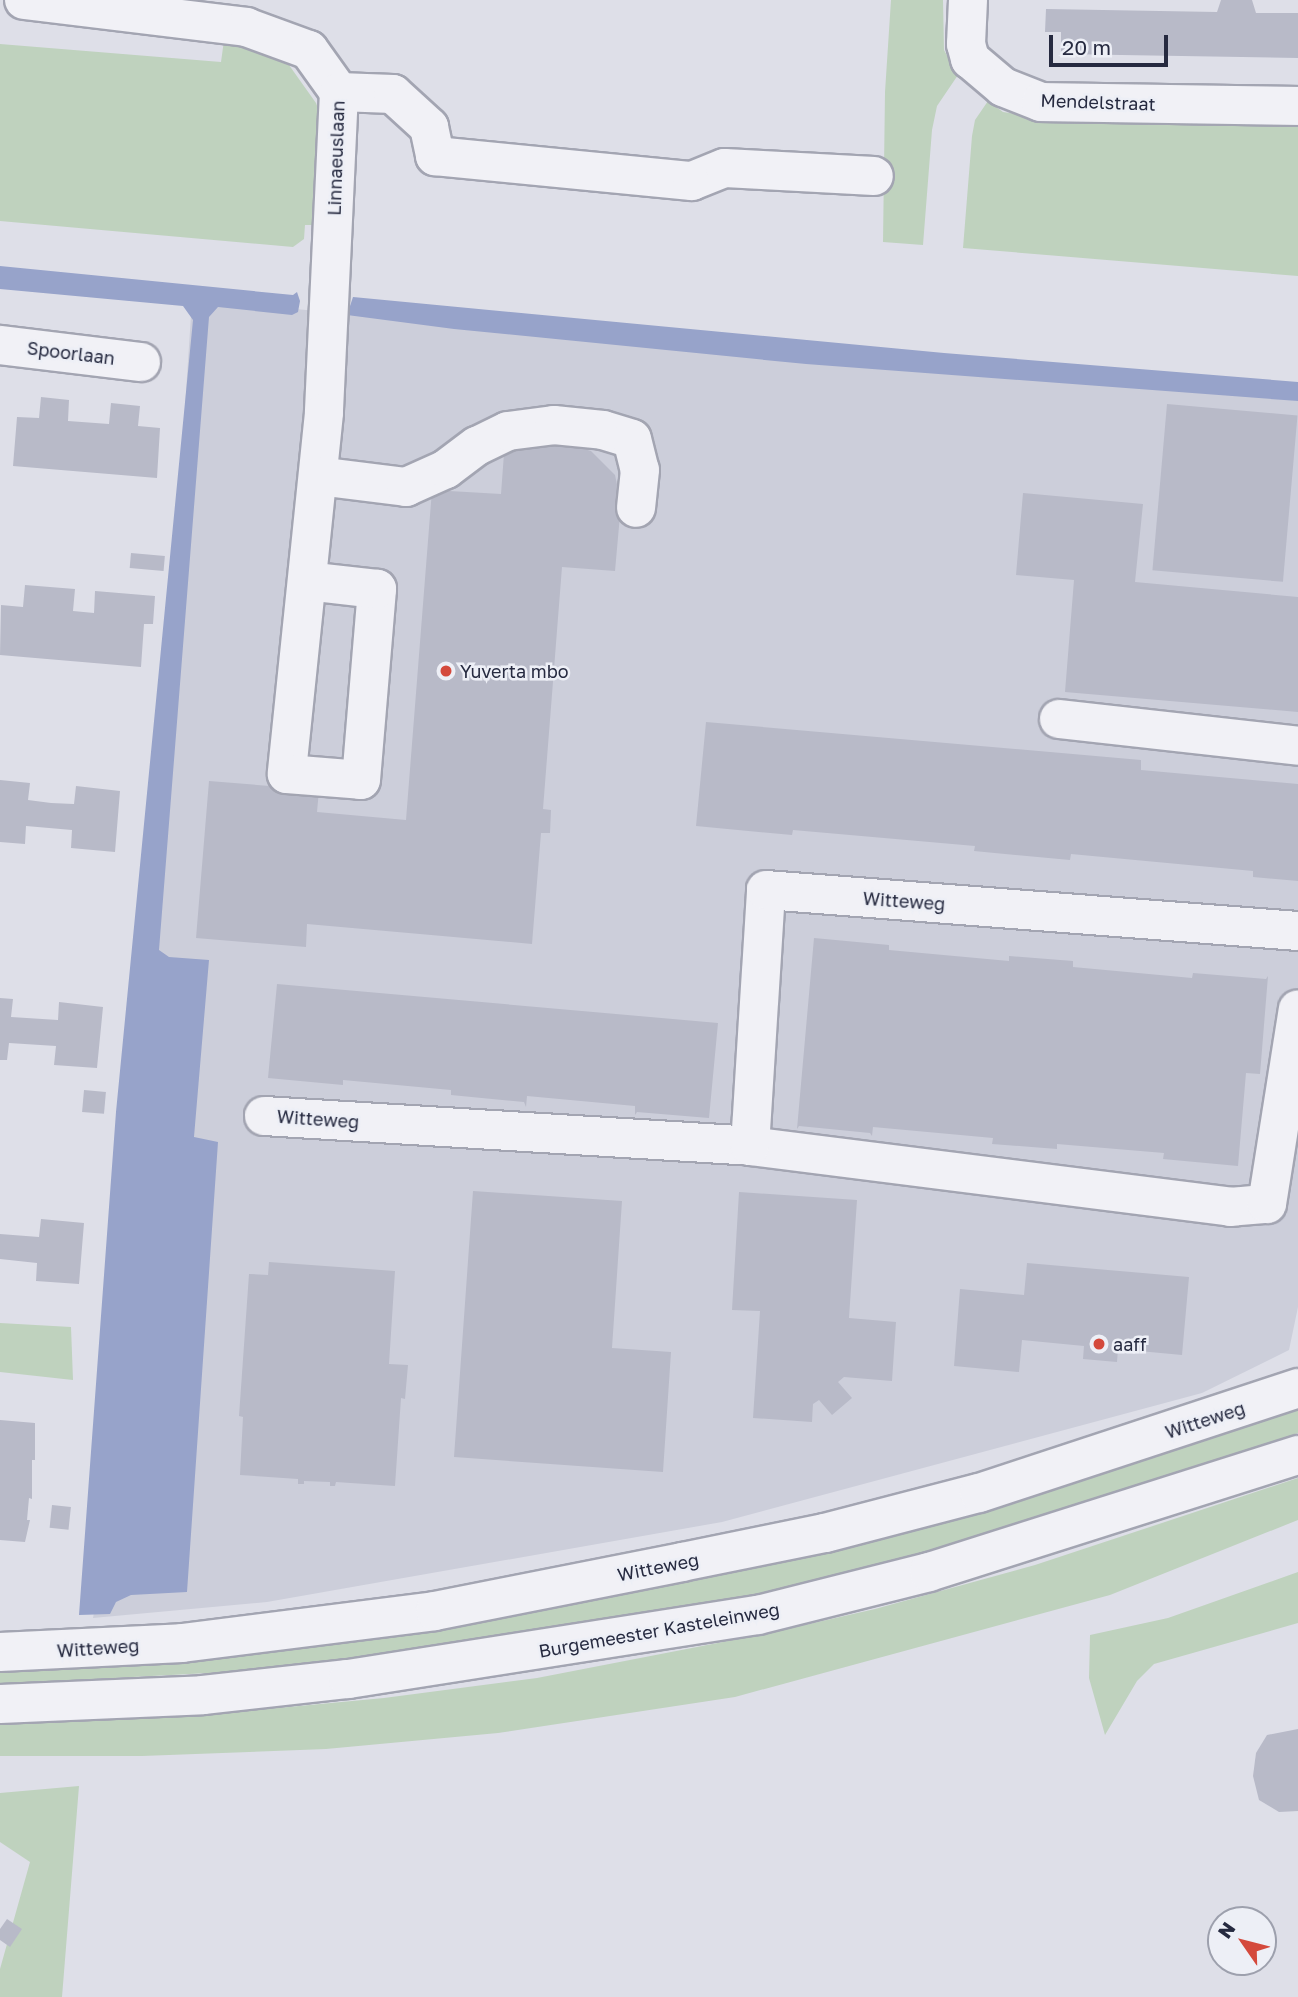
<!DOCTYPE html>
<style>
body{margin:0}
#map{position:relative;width:1298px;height:1997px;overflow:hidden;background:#dedfe8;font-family:"Golos Text",sans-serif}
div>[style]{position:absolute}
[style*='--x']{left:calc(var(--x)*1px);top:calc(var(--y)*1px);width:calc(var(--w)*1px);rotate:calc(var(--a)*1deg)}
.built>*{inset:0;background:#ccceda}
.green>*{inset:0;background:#bfd2be}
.water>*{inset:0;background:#97a3ca}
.building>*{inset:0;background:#b8bac8;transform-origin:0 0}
.roads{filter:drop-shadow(2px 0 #a3a5b2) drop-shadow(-2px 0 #a3a5b2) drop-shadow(0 2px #a3a5b2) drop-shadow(0 -2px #a3a5b2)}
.minor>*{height:38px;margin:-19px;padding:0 19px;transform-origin:19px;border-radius:19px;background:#f1f1f6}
.dots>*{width:19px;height:19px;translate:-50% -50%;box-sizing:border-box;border:4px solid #edeff6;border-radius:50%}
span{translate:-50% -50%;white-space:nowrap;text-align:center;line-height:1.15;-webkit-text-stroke:5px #edeff6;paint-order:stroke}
.street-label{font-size:18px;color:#262a40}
.poi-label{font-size:18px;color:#262a40}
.left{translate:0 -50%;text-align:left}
.north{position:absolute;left:1207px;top:1906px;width:70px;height:70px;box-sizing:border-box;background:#edeff6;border:2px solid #9da0ad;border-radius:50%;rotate:305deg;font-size:19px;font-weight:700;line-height:28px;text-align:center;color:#262a40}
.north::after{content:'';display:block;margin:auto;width:24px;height:32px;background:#d4493c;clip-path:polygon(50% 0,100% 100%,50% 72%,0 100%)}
.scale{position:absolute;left:1049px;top:35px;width:119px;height:32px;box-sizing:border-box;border:4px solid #262a40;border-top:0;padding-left:9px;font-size:21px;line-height:24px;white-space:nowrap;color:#262a40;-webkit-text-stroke:5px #edeff6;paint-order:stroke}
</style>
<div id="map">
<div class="built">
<i style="clip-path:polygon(192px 300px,906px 362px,1298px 393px,1298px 1307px,1289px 1350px,1202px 1393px,722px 1522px,267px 1602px,93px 1618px,112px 1520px)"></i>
</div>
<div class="green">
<i style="clip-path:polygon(891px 0,943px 0,944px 50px,958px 75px,937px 106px,932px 130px,923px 245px,883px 242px,885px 92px)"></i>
<i style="clip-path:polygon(225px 33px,284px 58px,316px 103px,323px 122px,315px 225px,305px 225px,304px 239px,293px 247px,0 221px,0 44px,221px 62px)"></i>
<i style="clip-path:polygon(988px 101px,1003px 112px,1054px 120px,1298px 123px,1298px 276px,963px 248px,972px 136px,975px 120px)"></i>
<i style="clip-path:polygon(0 1323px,71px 1327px,73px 1380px,0 1372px)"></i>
<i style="clip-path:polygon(1298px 1405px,1298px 1433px,1266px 1446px,926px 1553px,747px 1596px,646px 1616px,399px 1655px,247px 1671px,0 1684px,0 1665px,568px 1603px,727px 1573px,895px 1534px,1006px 1503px,1150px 1458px)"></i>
<i style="clip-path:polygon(1298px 1478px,1298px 1520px,1110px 1595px,735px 1697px,498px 1733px,326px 1749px,142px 1756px,0 1756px,0 1725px,205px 1715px,384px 1698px,537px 1678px,774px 1632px,875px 1609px,1035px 1565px)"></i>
<i style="clip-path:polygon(1298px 1572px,1298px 1623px,1154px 1664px,1137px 1681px,1105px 1735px,1089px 1678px,1090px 1635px,1168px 1618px)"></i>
<i style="clip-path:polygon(79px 1786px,62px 1997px,0 1997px,0 1969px,30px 1862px,0 1842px,0 1793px)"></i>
</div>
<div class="water">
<i style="clip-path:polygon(0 266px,293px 295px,297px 292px,300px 301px,298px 312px,292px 315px,218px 307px,209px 317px,159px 950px,169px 957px,209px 960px,194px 1137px,218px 1142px,187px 1592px,131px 1595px,116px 1602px,110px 1614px,79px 1615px,116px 1112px,193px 320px,183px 306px,0 289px)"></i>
<i style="clip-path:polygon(353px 297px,944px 353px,1298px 382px,1298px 401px,806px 364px,454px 329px,347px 315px)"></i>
</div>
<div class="building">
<i style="clip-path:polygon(1221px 0,1252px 0,1256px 13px,1298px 13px,1298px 58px,1061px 54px,1061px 32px,1045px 32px,1046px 9px,1217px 12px)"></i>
<i style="clip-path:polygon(41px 397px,69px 400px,68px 421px,109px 424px,111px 403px,140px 406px,138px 426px,160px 428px,157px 478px,13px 466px,17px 417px,39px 418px)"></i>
<i style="left:1167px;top:404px;width:131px;height:167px;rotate:5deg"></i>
<i style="clip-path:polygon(505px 440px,570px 445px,591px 451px,615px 475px,621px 504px,615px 571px,562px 567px,543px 809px,551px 810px,550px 833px,541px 833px,532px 944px,307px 924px,306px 947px,196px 938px,209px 781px,319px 790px,317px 812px,406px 820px,432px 490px,501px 494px)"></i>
<i style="clip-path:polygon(1023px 493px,1143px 504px,1135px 582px,1298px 597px,1298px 712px,1065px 692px,1074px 580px,1016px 575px)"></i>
<i style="left:131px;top:553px;width:34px;height:15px;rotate:5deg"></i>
<i style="clip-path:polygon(25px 585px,75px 589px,73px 611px,94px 613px,95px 591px,155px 596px,153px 624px,144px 624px,141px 667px,0 655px,1px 605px,23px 607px)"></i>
<i style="clip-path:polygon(706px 722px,1141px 760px,1141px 770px,1298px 784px,1298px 881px,1253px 877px,1253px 871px,1071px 854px,1070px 860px,974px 851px,975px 846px,793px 830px,792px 835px,696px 826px)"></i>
<i style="clip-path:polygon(0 780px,30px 783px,28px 800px,51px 803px,74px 804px,76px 786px,120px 791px,115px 852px,71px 848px,72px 830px,26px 826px,25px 844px,0 842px)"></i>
<i style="clip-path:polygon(814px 938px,889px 945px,889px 950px,1009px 961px,1009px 956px,1073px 961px,1073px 967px,1192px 978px,1193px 973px,1266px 979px,1268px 976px,1260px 1074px,1246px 1073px,1238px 1166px,1163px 1159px,1164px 1153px,1057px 1144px,1057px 1149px,992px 1144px,993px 1138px,873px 1127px,872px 1136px,870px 1133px,799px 1126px,797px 1129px)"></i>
<i style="clip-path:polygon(277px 984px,718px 1023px,709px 1118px,637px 1112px,635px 1115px,635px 1106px,527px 1096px,526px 1107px,524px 1102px,451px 1095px,451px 1090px,343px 1080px,343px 1085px,268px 1078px)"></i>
<i style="clip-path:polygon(0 998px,13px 999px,11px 1017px,58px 1020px,59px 1002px,103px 1007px,97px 1068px,54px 1065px,56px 1046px,9px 1043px,7px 1060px,0 1060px)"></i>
<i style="left:84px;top:1090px;width:22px;height:22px;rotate:5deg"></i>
<i style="clip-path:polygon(473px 1191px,622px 1201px,612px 1348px,671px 1352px,663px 1472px,454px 1457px)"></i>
<i style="clip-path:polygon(739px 1192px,857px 1200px,849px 1318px,896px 1322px,892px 1381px,844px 1377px,838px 1382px,852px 1398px,832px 1415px,819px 1400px,813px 1404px,812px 1422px,753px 1418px,760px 1311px,732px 1310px)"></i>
<i style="clip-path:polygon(41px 1219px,84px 1223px,79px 1284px,36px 1281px,37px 1263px,0 1259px,0 1234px,39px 1237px)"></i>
<i style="clip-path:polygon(269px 1262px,395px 1271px,389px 1364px,408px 1365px,405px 1399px,401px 1398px,395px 1486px,336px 1482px,335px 1486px,330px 1486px,330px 1482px,304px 1481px,304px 1484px,298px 1484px,298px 1479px,240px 1475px,243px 1417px,239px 1416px,249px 1274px,268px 1275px)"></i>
<i style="clip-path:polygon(1027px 1263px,1189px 1277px,1182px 1355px,1118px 1349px,1117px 1362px,1083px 1359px,1084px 1346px,1022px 1340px,1019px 1372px,954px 1366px,960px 1289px,1024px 1295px)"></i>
<i style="clip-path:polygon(0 1420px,35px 1423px,35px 1460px,32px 1460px,32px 1499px,29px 1498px,27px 1520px,30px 1520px,25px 1542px,0 1540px)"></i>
<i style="left:52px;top:1505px;width:19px;height:23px;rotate:6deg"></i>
<i style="clip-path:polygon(1298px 1729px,1298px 1811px,1279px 1812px,1259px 1800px,1253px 1776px,1256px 1753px,1267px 1735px)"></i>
<i style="clip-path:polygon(7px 1919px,22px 1929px,10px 1947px,0 1940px,0 1929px)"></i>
</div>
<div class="roads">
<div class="minor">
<i style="--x:24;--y:0;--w:224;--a:6.9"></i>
<i style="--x:246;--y:27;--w:67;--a:20.1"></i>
<i style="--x:309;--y:50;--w:52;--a:54.5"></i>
<i style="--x:339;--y:92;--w:321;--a:92.7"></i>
<i style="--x:324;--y:413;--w:363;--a:95.9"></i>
<i style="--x:287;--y:774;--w:74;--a:4.6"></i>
<i style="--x:361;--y:780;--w:192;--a:-85.2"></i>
<i style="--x:377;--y:589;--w:70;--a:-173.5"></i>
<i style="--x:968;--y:0;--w:44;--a:92.6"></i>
<i style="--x:966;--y:44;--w:16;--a:75"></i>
<i style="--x:970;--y:59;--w:43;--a:40.3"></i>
<i style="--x:1003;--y:87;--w:41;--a:21.5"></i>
<i style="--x:1041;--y:102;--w:257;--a:0.9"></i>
<i style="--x:339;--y:92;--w:54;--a:2.1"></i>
<i style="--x:393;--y:94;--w:49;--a:42.5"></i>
<i style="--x:429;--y:127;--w:30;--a:78"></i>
<i style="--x:435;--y:156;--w:258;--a:5.6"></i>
<i style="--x:692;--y:181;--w:35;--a:-22"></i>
<i style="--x:725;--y:168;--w:149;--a:3.1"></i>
<i style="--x:0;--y:345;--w:142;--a:6.9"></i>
<i style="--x:318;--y:476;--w:89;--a:7.1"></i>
<i style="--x:406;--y:487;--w:44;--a:-24.2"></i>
<i style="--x:446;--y:469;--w:39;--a:-37"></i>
<i style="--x:477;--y:446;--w:34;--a:-26"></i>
<i style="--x:508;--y:431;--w:46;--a:-7.4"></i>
<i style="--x:554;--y:425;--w:49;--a:5.8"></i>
<i style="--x:603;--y:430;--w:30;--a:17"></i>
<i style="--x:632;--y:439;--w:32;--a:76"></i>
<i style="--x:640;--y:470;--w:38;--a:96"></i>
<i style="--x:1059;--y:719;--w:241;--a:6.4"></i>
<i style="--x:264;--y:1116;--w:487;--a:3.5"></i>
<i style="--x:750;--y:1146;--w:484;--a:7.2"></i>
<i style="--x:1230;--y:1207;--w:37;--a:-5"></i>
<i style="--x:1267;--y:1204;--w:197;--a:-81"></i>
<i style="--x:750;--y:1146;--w:256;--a:-86.4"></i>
<i style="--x:766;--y:890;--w:534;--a:4.41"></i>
<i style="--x:0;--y:1652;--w:182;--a:-2.8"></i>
<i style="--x:182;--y:1643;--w:255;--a:-7.2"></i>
<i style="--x:435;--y:1611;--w:252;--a:-11.2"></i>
<i style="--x:682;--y:1562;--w:146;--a:-11.5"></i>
<i style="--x:825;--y:1533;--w:159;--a:-14.6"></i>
<i style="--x:979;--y:1493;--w:336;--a:-18.2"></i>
<i style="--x:0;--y:1704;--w:203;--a:-2.5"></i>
<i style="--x:203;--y:1695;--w:146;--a:-6.3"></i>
<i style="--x:348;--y:1679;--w:415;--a:-8.9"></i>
<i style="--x:758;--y:1615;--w:176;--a:-14.1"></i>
<i style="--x:929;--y:1572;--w:387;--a:-17.6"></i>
</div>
</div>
<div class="dots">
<i style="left:446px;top:671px;background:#d4493c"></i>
<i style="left:1099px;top:1344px;background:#d4493c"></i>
</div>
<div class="street-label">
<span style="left:1098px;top:102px;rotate:2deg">Mendelstraat</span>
<span style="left:336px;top:158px;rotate:-88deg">Linnaeuslaan</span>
<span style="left:71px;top:353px;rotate:7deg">Spoorlaan</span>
<span style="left:904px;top:901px;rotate:4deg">Witteweg</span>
<span style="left:318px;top:1119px;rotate:4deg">Witteweg</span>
<span style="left:1205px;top:1420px;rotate:-18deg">Witteweg</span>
<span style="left:658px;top:1567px;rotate:-11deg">Witteweg</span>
<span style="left:659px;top:1630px;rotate:-10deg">Burgemeester Kasteleinweg</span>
<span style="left:98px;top:1648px;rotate:-4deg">Witteweg</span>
</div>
<div class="poi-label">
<span class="left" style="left:460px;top:671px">Yuverta mbo</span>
<span class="left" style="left:1113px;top:1344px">aaff</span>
</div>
<div class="north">N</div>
<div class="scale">20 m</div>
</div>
